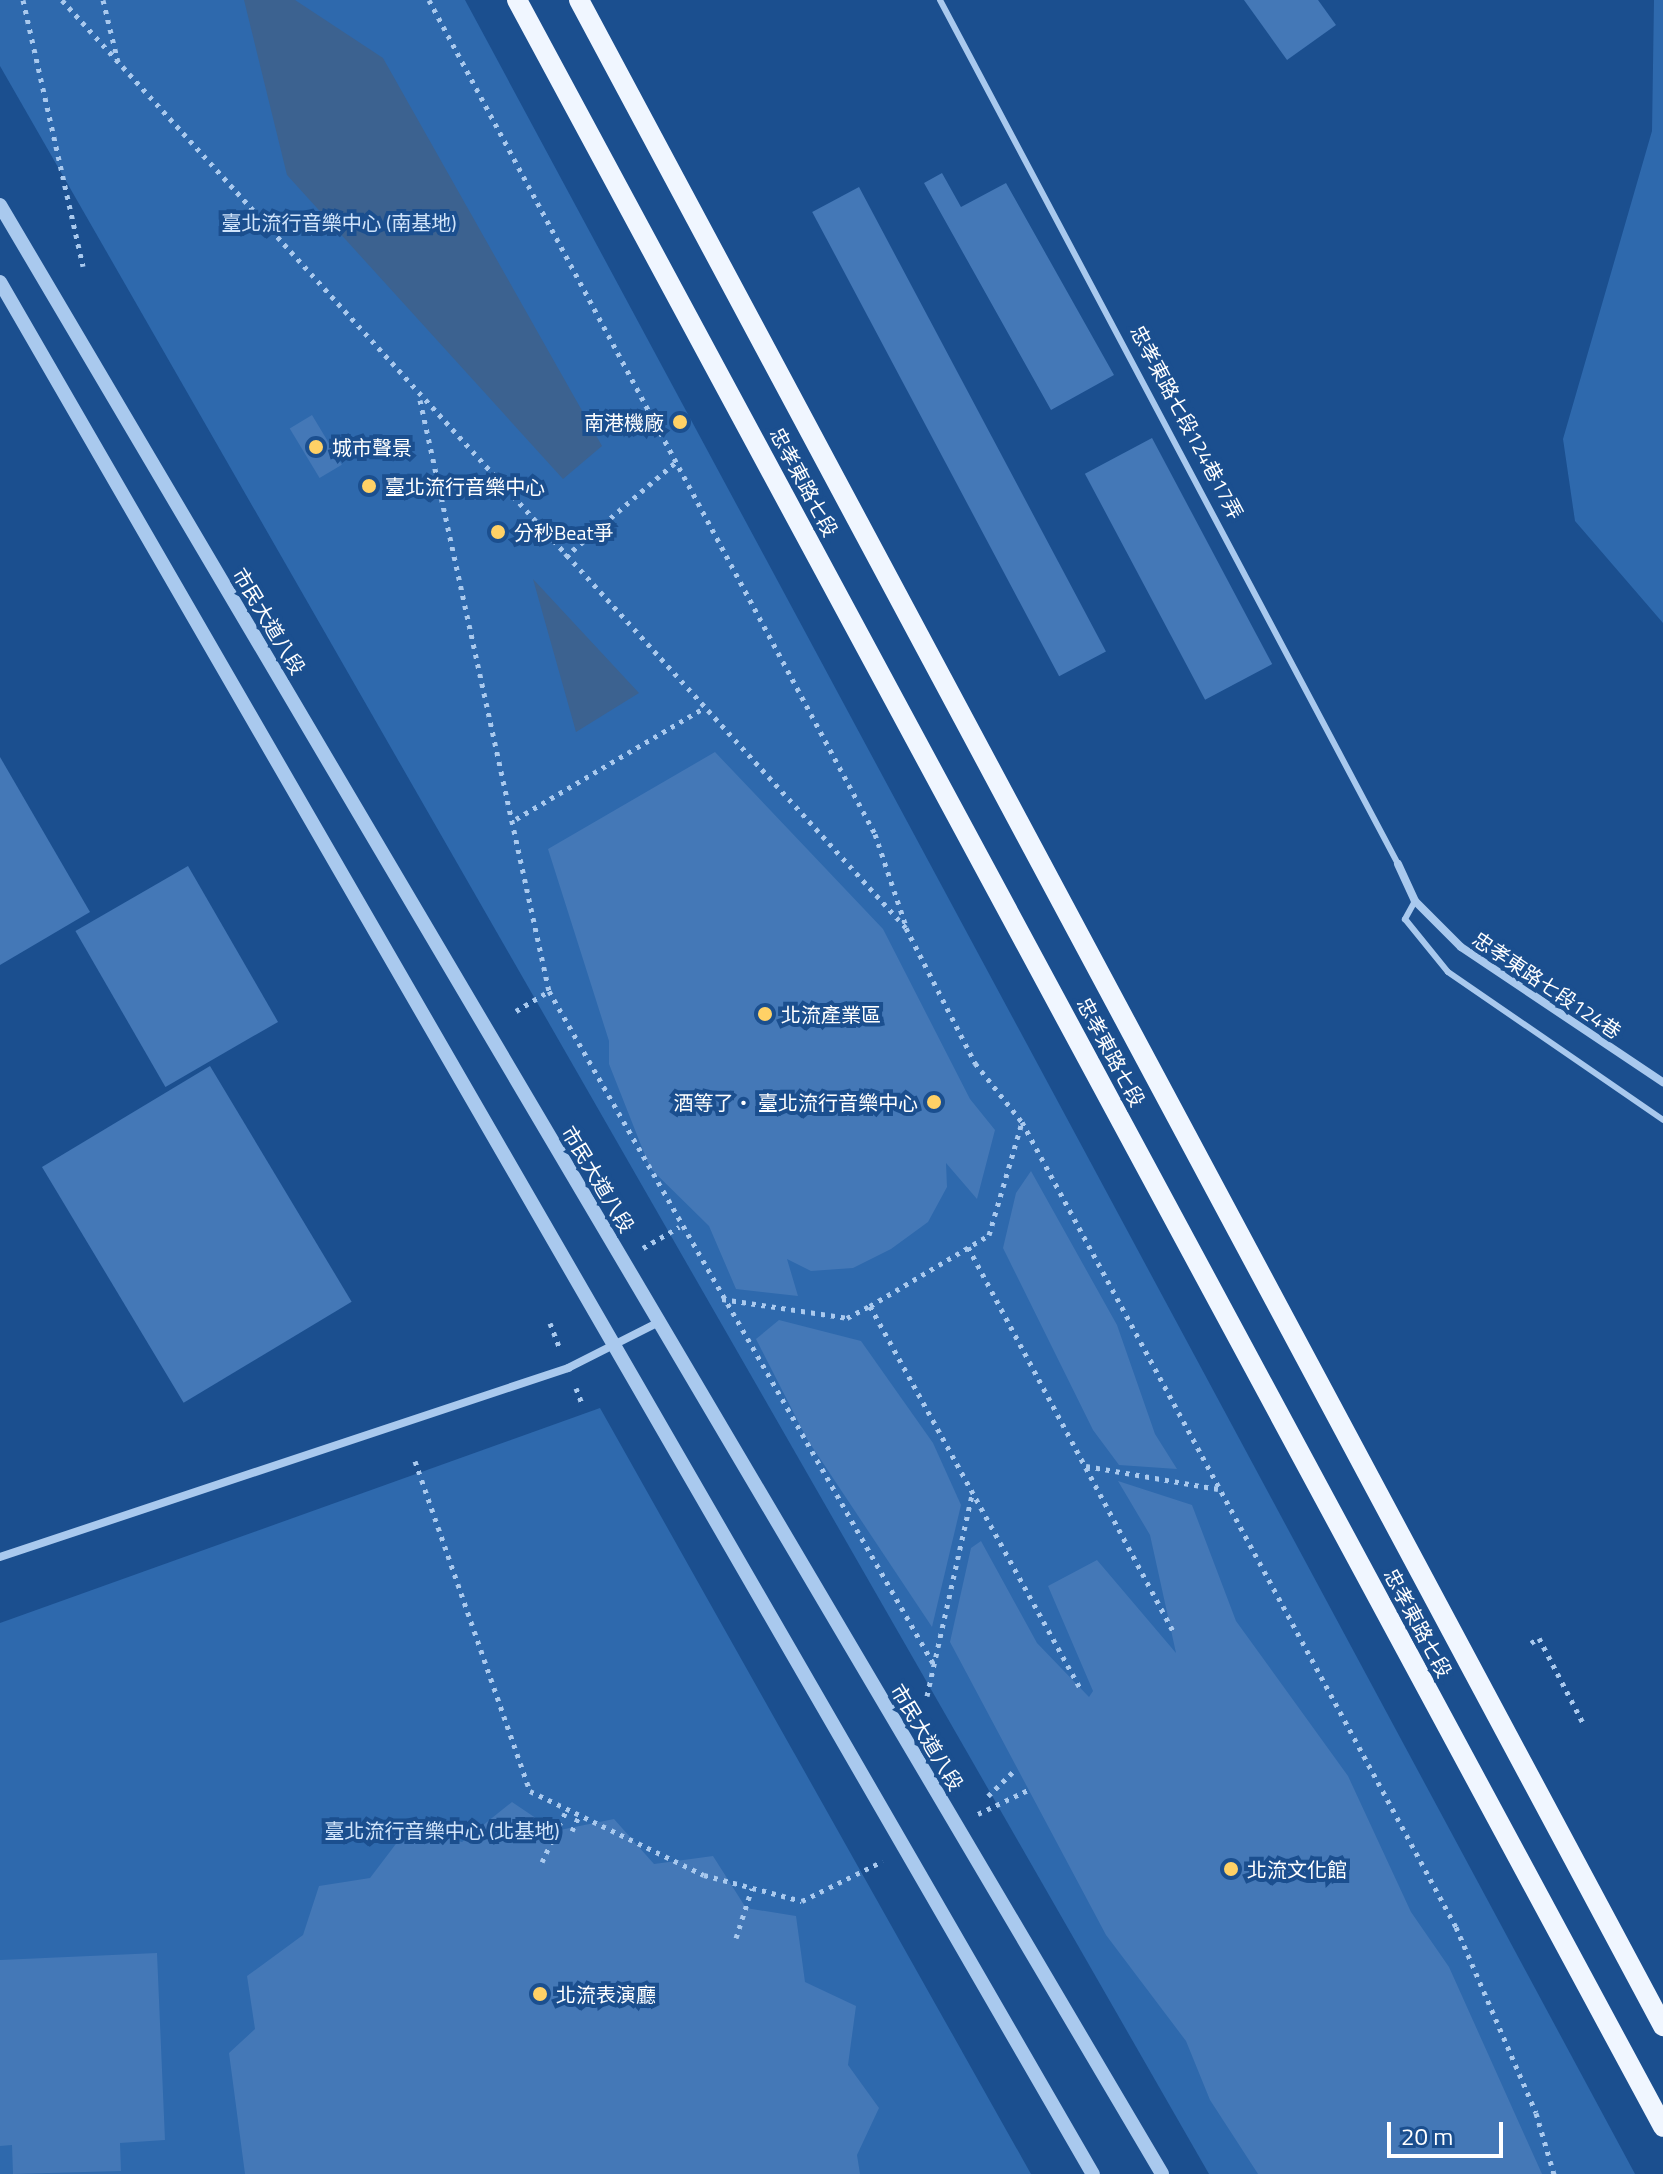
<!DOCTYPE html>
<meta charset="utf-8">
<style>
body{margin:0}
#map{position:relative;width:1663px;height:2174px;overflow:hidden;background:#1b4f8f;font-family:"Titillium Web","Noto Sans TC",sans-serif}
div>[style]{position:absolute}
[style*='--x']{left:calc(var(--x)*1px);top:calc(var(--y)*1px);width:calc(var(--w)*1px);rotate:calc(var(--a)*1deg)}
.green>*{inset:0;background:#2e69ad}
.water>*{inset:0;background:#3c6290}
.building>*{inset:0;background:#4478b7;transform-origin:0 0}
.path>*{height:5px;margin-top:-2.5px;transform-origin:0;background:repeating-linear-gradient(90deg,#a9c9ee 0 4px,transparent 0 10px)}
.service>*{height:6px;margin:-3px;padding:0 3px;transform-origin:3px;border-radius:3px;background:#a9c9ee}
.minor>*{height:8px;margin:-4px;padding:0 4px;transform-origin:4px;border-radius:4px;background:#a9c9ee}
.tertiary>*{height:14px;margin:-7px;padding:0 7px;transform-origin:7px;border-radius:7px;background:#a9c9ee}
.primary>*{height:20px;margin:-10px;padding:0 10px;transform-origin:10px;border-radius:10px;background:#f0f6ff}
.dots>*{width:22px;height:22px;translate:-50% -50%;box-sizing:border-box;border:4px solid #1b4f8f;border-radius:50%}
span{translate:-50% -50%;white-space:nowrap;text-align:center;line-height:1.15;-webkit-text-stroke:8px #1b4f8f;paint-order:stroke}
.park-label{font-size:20px;color:#cfe3fa}
.poi-label{font-size:20px;color:#fff}
.right{translate:-100% -50%;text-align:right}
.left{translate:0 -50%;text-align:left}
.street-label{font-size:20px;color:#fff}
.scale{position:absolute;left:1387px;top:2122px;width:116px;height:36px;box-sizing:border-box;border:4px solid #fff;border-top:0;padding-left:10px;font-size:24px;line-height:28px;white-space:nowrap;color:#fff;-webkit-text-stroke:6px #1b4f8f;paint-order:stroke}
</style>
<div id="map">
<div class="green">
<i style="clip-path:polygon(0 0,465px 0,1635px 2174px,1209px 2174px,0 66px)"></i>
<i style="clip-path:polygon(1654px 0,1663px 0,1663px 623px,1575px 521px,1563px 439px,1652px 131px)"></i>
<i style="clip-path:polygon(600px 1408px,1031px 2174px,0 2174px,0 1623px)"></i>
</div>
<div class="water">
<i style="clip-path:polygon(244px 0,295px 0,383px 58px,602px 446px,563px 479px,287px 175px)"></i>
<i style="clip-path:polygon(533px 579px,639px 693px,576px 732px)"></i>
</div>
<div class="building">
<i style="clip-path:polygon(1244px 0,1318px 0,1336px 25px,1287px 60px)"></i>
<i style="clip-path:polygon(942px 173px,961px 207px,1006px 183px,1114px 375px,1051px 410px,924px 183px)"></i>
<i style="left:859px;top:187px;width:526px;height:53px;rotate:62deg"></i>
<i style="left:312px;top:415px;width:58px;height:26px;rotate:59deg"></i>
<i style="left:1152px;top:438px;width:256px;height:76px;rotate:62deg"></i>
<i style="clip-path:polygon(715px 752px,883px 929px,970px 1099px,995px 1130px,977px 1199px,946px 1163px,947px 1187px,928px 1222px,891px 1249px,853px 1268px,811px 1271px,787px 1259px,798px 1296px,736px 1289px,709px 1226px,650px 1168px,609px 1064px,609px 1041px,548px 849px)"></i>
<i style="clip-path:polygon(0 757px,90px 912px,0 965px)"></i>
<i style="left:188px;top:866px;width:180px;height:130px;rotate:60deg"></i>
<i style="left:210px;top:1066px;width:275px;height:196px;rotate:59deg"></i>
<i style="clip-path:polygon(1031px 1171px,1117px 1325px,1155px 1434px,1177px 1469px,1119px 1465px,1093px 1430px,1003px 1248px,1016px 1193px)"></i>
<i style="clip-path:polygon(779px 1320px,861px 1341px,933px 1443px,961px 1505px,932px 1627px,807px 1439px,756px 1339px)"></i>
<i style="clip-path:polygon(1118px 1481px,1192px 1505px,1236px 1621px,1348px 1776px,1411px 1912px,1449px 1967px,1542px 2174px,1258px 2174px,1210px 2100px,1186px 2041px,1106px 1935px,950px 1642px,971px 1548px,981px 1541px,1037px 1643px,1089px 1697px,1093px 1691px,1048px 1586px,1097px 1560px,1176px 1653px,1150px 1535px)"></i>
<i style="clip-path:polygon(512px 1802px,555px 1831px,614px 1819px,654px 1864px,713px 1856px,746px 1908px,796px 1916px,805px 1982px,856px 2006px,848px 2065px,879px 2108px,857px 2155px,860px 2174px,245px 2174px,229px 2053px,255px 2029px,247px 1976px,303px 1935px,319px 1886px,370px 1878px,408px 1828px,462px 1842px)"></i>
<i style="clip-path:polygon(157px 1953px,165px 2140px,120px 2143px,121px 2171px,13px 2174px,12px 2145px,0 2146px,0 1960px)"></i>
</div>
<div class="path">
<i style="--x:23;--y:0;--w:273;--a:77.3"></i>
<i style="--x:62;--y:0;--w:1254;--a:47.71"></i>
<i style="--x:906;--y:928;--w:152;--a:62.9"></i>
<i style="--x:975;--y:1063;--w:75;--a:51.5"></i>
<i style="--x:1022;--y:1122;--w:915;--a:61.67"></i>
<i style="--x:1456;--y:1927;--w:202;--a:66.7"></i>
<i style="--x:1536;--y:2113;--w:64;--a:73.6"></i>
<i style="--x:103;--y:0;--w:64;--a:76.4"></i>
<i style="--x:429;--y:0;--w:946;--a:61.86"></i>
<i style="--x:875;--y:834;--w:97;--a:71.4"></i>
<i style="--x:420;--y:400;--w:605;--a:77.69"></i>
<i style="--x:549;--y:991;--w:776;--a:60.26"></i>
<i style="--x:565;--y:557;--w:146;--a:-40.6"></i>
<i style="--x:516;--y:819;--w:218;--a:-30.6"></i>
<i style="--x:516;--y:1011;--w:39;--a:-31"></i>
<i style="--x:968;--y:1247;--w:437;--a:61.9"></i>
<i style="--x:643;--y:1248;--w:42;--a:-30.3"></i>
<i style="--x:722;--y:1299;--w:126;--a:8.6"></i>
<i style="--x:847;--y:1318;--w:26;--a:-28"></i>
<i style="--x:870;--y:1306;--w:139;--a:-30.8"></i>
<i style="--x:989;--y:1235;--w:118;--a:-73.7"></i>
<i style="--x:870;--y:1306;--w:436;--a:61.2"></i>
<i style="--x:550;--y:1323;--w:28;--a:69"></i>
<i style="--x:576;--y:1388;--w:19;--a:69"></i>
<i style="--x:415;--y:1461;--w:349;--a:70.8"></i>
<i style="--x:530;--y:1791;--w:193;--a:25.8"></i>
<i style="--x:704;--y:1875;--w:101;--a:14.9"></i>
<i style="--x:802;--y:1901;--w:90;--a:-26.3"></i>
<i style="--x:1086;--y:1466;--w:134;--a:9.9"></i>
<i style="--x:1531;--y:1643;--w:9;--a:-32"></i>
<i style="--x:1539;--y:1638;--w:96;--a:62.6"></i>
<i style="--x:927;--y:1696;--w:207;--a:-77.4"></i>
<i style="--x:988;--y:1796;--w:39;--a:-44"></i>
<i style="--x:978;--y:1814;--w:55;--a:-25.6"></i>
<i style="--x:572;--y:1831;--w:17;--a:-65"></i>
<i style="--x:542;--y:1862;--w:59;--a:-64.7"></i>
<i style="--x:736;--y:1938;--w:52;--a:-72.3"></i>
</div>
<div class="service">
<i style="--x:940;--y:0;--w:978;--a:62.07"></i>
<i style="--x:1415;--y:901;--w:21;--a:119"></i>
<i style="--x:1405;--y:919;--w:68;--a:50.9"></i>
<i style="--x:1448;--y:972;--w:261;--a:34.5"></i>
</div>
<div class="minor">
<i style="--x:1398;--y:864;--w:41;--a:65.3"></i>
<i style="--x:1415;--y:901;--w:65;--a:45"></i>
<i style="--x:1461;--y:947;--w:243;--a:33.8"></i>
<i style="--x:0;--y:1557;--w:599;--a:-18.4"></i>
<i style="--x:568;--y:1368;--w:102;--a:-26.8"></i>
</div>
<div class="tertiary">
<i style="--x:0;--y:205;--w:2286;--a:59.45"></i>
<i style="--x:0;--y:282;--w:2185;--a:59.99"></i>
</div>
<div class="primary">
<i style="--x:517;--y:0;--w:2416;--a:61.68"></i>
<i style="--x:579;--y:0;--w:2298;--a:61.85"></i>
</div>
<div class="dots">
<i style="left:680px;top:422px;background:#ffd166"></i>
<i style="left:316px;top:447px;background:#ffd166"></i>
<i style="left:369px;top:486px;background:#ffd166"></i>
<i style="left:498px;top:532px;background:#ffd166"></i>
<i style="left:765px;top:1014px;background:#ffd166"></i>
<i style="left:934px;top:1102px;background:#ffd166"></i>
<i style="left:1231px;top:1869px;background:#ffd166"></i>
<i style="left:540px;top:1994px;background:#ffd166"></i>
</div>
<div class="park-label">
<span style="left:339px;top:222px">臺北流行音樂中心 (南基地)</span>
<span style="left:442px;top:1830px">臺北流行音樂中心 (北基地)</span>
</div>
<div class="poi-label">
<span class="right" style="left:664px;top:422px">南港機廠</span>
<span class="left" style="left:332px;top:447px">城市聲景</span>
<span class="left" style="left:385px;top:486px">臺北流行音樂中心</span>
<span class="left" style="left:514px;top:532px">分秒Beat爭</span>
<span class="left" style="left:781px;top:1014px">北流產業區</span>
<span class="right" style="left:918px;top:1102px">酒等了・ 臺北流行音樂中心</span>
<span class="left" style="left:1247px;top:1869px">北流文化館</span>
<span class="left" style="left:556px;top:1994px">北流表演廳</span>
</div>
<div class="street-label">
<span style="left:1187px;top:422px;rotate:62deg">忠孝東路七段124巷17弄</span>
<span style="left:804px;top:482px;rotate:62deg">忠孝東路七段</span>
<span style="left:269px;top:621px;rotate:59deg">市民大道八段</span>
<span style="left:1547px;top:985px;rotate:34deg">忠孝東路七段124巷</span>
<span style="left:1111px;top:1052px;rotate:62deg">忠孝東路七段</span>
<span style="left:598px;top:1179px;rotate:59deg">市民大道八段</span>
<span style="left:1418px;top:1623px;rotate:62deg">忠孝東路七段</span>
<span style="left:927px;top:1737px;rotate:59deg">市民大道八段</span>
</div>
<div class="scale">20 m</div>
</div>
